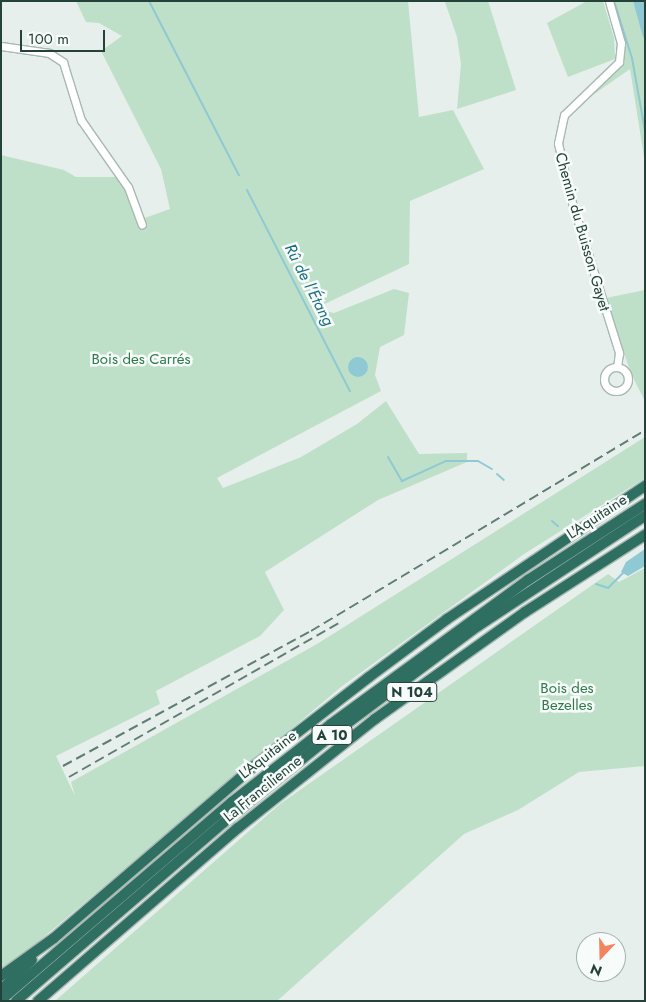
<!DOCTYPE html>
<meta charset="utf-8">
<style>
body{margin:0}
#map{position:relative;width:646px;height:1002px;overflow:hidden;background:#e6efeb;font-family:Jost,sans-serif}
div>[style]{position:absolute}
[style*='--x']{left:calc(var(--x)*1px);top:calc(var(--y)*1px);width:calc(var(--w)*1px);rotate:calc(var(--a)*1deg)}
.green>*{inset:0;background:#bfe0c8}
.water>*{inset:0;background:#8ec9d4}
.round{border-radius:50%}
.stream>*{height:2px;margin:-1px;padding:0 1px;transform-origin:1px;border-radius:1px;background:#8ec9d4}
.roads{filter:drop-shadow(1px 0 #a8b8b2) drop-shadow(-1px 0 #a8b8b2) drop-shadow(0 1px #a8b8b2) drop-shadow(0 -1px #a8b8b2)}
.minor>*{height:7px;margin:-3.5px;padding:0 3.5px;transform-origin:3.5px;border-radius:3.5px;background:#fff}
.minor>.ring{margin:-3.5px;padding:0;box-sizing:content-box;background:none;border:7px solid #fff;border-radius:50%}
.highway>*{height:10px;margin:-5px;padding:0 5px;transform-origin:5px;border-radius:5px;background:#2f6f62}
.rail>*{height:2px;margin-top:-1px;transform-origin:0;background:repeating-linear-gradient(90deg,#5f7d75 0 10px,transparent 0 15px)}
span{translate:-50% -50%;white-space:nowrap;text-align:center;line-height:1.15;-webkit-text-stroke:5px #f7fbf9;paint-order:stroke}
.shield-label span{padding:1px 4px;background:#f7fbf9;border:1px solid;border-radius:4px;-webkit-text-stroke-width:0}
.shield-label{font-size:14px;color:#24423a;font-weight:700}
.street-label{font-size:15px;color:#24423a}
.park-label{font-size:15px;color:#2d7a4b}
.water-label{font-size:16px;color:#1c6f80;font-style:italic}
.frame{position:absolute;inset:0;border:2px solid #24423a;pointer-events:none}
.north{position:absolute;left:576px;top:932px;width:50px;height:50px;box-sizing:border-box;background:#f7fbf9;border:1px solid #a3b1ad;border-radius:50%;rotate:201deg;font-size:14px;font-weight:700;line-height:20px;text-align:center;color:#24423a}
.north::after{content:'';display:block;margin:auto;width:18px;height:22px;background:#f4845f;clip-path:polygon(50% 0,100% 100%,50% 72%,0 100%)}
.scale{position:absolute;left:20px;top:30px;width:85px;height:22px;box-sizing:border-box;border:2px solid #24423a;border-top:0;padding-left:6px;font-size:15px;line-height:18px;white-space:nowrap;color:#24423a;-webkit-text-stroke:4px #f7fbf9;paint-order:stroke}
</style>
<div id="map">
<div class="green">
<i style="clip-path:polygon(76px 1px,408px 1px,419px 117px,453px 110px,484px 169px,410px 201px,409px 264px,314px 309px,334px 313px,394px 289px,409px 293px,404px 335px,380px 347px,375px 375px,381px 391px,217px 478px,223px 488px,301px 457px,357px 424px,386px 401px,419px 454px,467px 453px,467px 462px,378px 500px,265px 572px,284px 610px,260px 636px,156px 691px,160px 704px,56px 756px,75px 796px,71px 782px,317px 644px,645px 437px,645px 478px,524px 554px,341px 687px,1px 973px,1px 155px,64px 170px,76px 177px,118px 177px,139px 220px,170px 209px,161px 169px,101px 51px,122px 36px,99px 23px,86px 22px)"></i>
<i style="clip-path:polygon(488px 1px,516px 90px,457px 109px,461px 64px,457px 37px,445px 2px)"></i>
<i style="clip-path:polygon(587px 1px,603px 1px,614px 38px,615px 59px,568px 77px,547px 23px)"></i>
<i style="clip-path:polygon(611px 1px,633px 1px,645px 38px,645px 200px,644px 157px,630px 69px,590px 97px,625px 61px,623px 35px)"></i>
<i style="clip-path:polygon(645px 290px,645px 401px,631px 374px,606px 298px)"></i>
<i style="clip-path:polygon(645px 568px,645px 766px,579px 772px,518px 810px,464px 834px,277px 1001px,55px 1001px,280px 804px,608px 574px,619px 582px)"></i>
</div>
<div class="water">
<i style="clip-path:polygon(633px 1px,645px 1px,645px 38px,643px 37px)"></i>
<i class="round" style="left:348px;top:357px;width:20px;height:20px"></i>
<i style="clip-path:polygon(645px 549px,645px 566px,628px 576px,621px 572px,626px 562px)"></i>
</div>
<div class="stream">
<i style="--x:149;--y:1;--w:196;--a:62.7"></i>
<i style="--x:614;--y:1;--w:60;--a:72.5"></i>
<i style="--x:632;--y:58;--w:74;--a:79.9"></i>
<i style="--x:645;--y:170;--w:7;--a:90"></i>
<i style="--x:247;--y:190;--w:226;--a:62.9"></i>
<i style="--x:645;--y:191;--w:10;--a:90"></i>
<i style="--x:388;--y:457;--w:28;--a:60"></i>
<i style="--x:402;--y:481;--w:48;--a:-24.4"></i>
<i style="--x:446;--y:461;--w:32;--a:0"></i>
<i style="--x:478;--y:461;--w:16;--a:30"></i>
<i style="--x:497;--y:474;--w:9;--a:41"></i>
<i style="--x:552;--y:521;--w:8;--a:40"></i>
<i style="--x:596;--y:584;--w:13;--a:18"></i>
<i style="--x:608;--y:588;--w:23;--a:-45"></i>
</div>
<div class="roads">
<div class="minor">
<i style="--x:609;--y:1;--w:44;--a:74.1"></i>
<i style="--x:621;--y:43;--w:19;--a:96"></i>
<i style="--x:619;--y:62;--w:76;--a:136.1"></i>
<i style="--x:564;--y:115;--w:29;--a:102"></i>
<i style="--x:558;--y:143;--w:51;--a:77.6"></i>
<i style="--x:569;--y:193;--w:168;--a:72.6"></i>
<i style="--x:619;--y:353;--w:14;--a:98"></i>
<i style="--x:1;--y:46;--w:49;--a:8.3"></i>
<i style="--x:49;--y:53;--w:17;--a:33"></i>
<i style="--x:63;--y:62;--w:61;--a:72.8"></i>
<i style="--x:81;--y:120;--w:82;--a:55"></i>
<i style="--x:128;--y:187;--w:40;--a:69.8"></i>
<i class="ring" style="left:604px;top:367px;width:17px;height:17px"></i>
</div>
<div class="highway">
<i style="--x:1;--y:976;--w:65;--a:-35.6"></i>
<i style="--x:54;--y:938;--w:264;--a:-40.7"></i>
<i style="--x:254;--y:766;--w:145;--a:-37.7"></i>
<i style="--x:369;--y:677;--w:97;--a:-36.6"></i>
<i style="--x:447;--y:619;--w:239;--a:-33.9"></i>
<i style="--x:1;--y:990;--w:43;--a:-44.1"></i>
<i style="--x:1;--y:1000;--w:304;--a:-40.6"></i>
<i style="--x:232;--y:802;--w:126;--a:-38.2"></i>
<i style="--x:331;--y:724;--w:244;--a:-36.2"></i>
<i style="--x:528;--y:580;--w:140;--a:-33"></i>
<i style="--x:16;--y:1001;--w:273;--a:-40.7"></i>
<i style="--x:223;--y:823;--w:146;--a:-38.9"></i>
<i style="--x:337;--y:731;--w:176;--a:-36.7"></i>
<i style="--x:478;--y:626;--w:200;--a:-33.4"></i>
<i style="--x:38;--y:1001;--w:264;--a:-40.9"></i>
<i style="--x:238;--y:828;--w:175;--a:-38.5"></i>
<i style="--x:375;--y:719;--w:184;--a:-35.5"></i>
<i style="--x:525;--y:612;--w:143;--a:-32.7"></i>
</div>
</div>
<div class="rail">
<i style="--x:63;--y:766;--w:282;--a:-28.6"></i>
<i style="--x:311;--y:631;--w:390;--a:-31"></i>
<i style="--x:69;--y:777;--w:315;--a:-29.7"></i>
</div>
<div class="shield-label">
<span style="left:412px;top:692px">N 104</span>
<span style="left:332px;top:735px">A 10</span>
</div>
<div class="street-label">
<span style="left:582px;top:232px;rotate:74deg">Chemin du Buisson Gayet</span>
<span style="left:597px;top:517px;rotate:-33deg">L'Aquitaine</span>
<span style="left:268px;top:755px;rotate:-38deg">L'Aquitaine</span>
<span style="left:263px;top:789px;rotate:-39deg">La Francilienne</span>
</div>
<div class="park-label">
<span style="left:141px;top:360px">Bois des Carrés</span>
<span style="left:567px;top:697px">Bois des<br>Bezelles</span>
</div>
<div class="water-label">
<span style="left:309px;top:285px;rotate:63deg">Rû de l'Étang</span>
</div>
<div class="frame"></div>
<div class="north">N</div>
<div class="scale">100 m</div>
</div>
